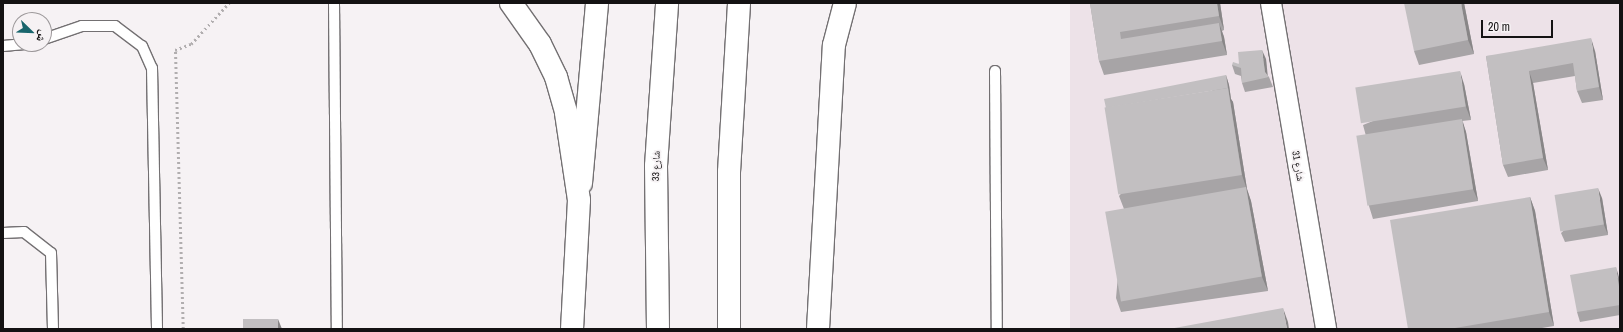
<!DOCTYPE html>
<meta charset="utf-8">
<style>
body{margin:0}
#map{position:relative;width:1623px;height:332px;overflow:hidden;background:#f6f2f4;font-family:"Archivo Narrow","Noto Naskh Arabic",sans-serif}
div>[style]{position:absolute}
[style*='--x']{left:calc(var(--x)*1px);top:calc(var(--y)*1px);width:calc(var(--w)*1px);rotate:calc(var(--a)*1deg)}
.built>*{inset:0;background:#ede2e8;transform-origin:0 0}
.path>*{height:2.5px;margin-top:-1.25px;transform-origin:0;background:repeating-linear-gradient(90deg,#b1aeaf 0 2px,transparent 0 5px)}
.roads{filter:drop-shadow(1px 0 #737072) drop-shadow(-1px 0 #737072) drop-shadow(0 1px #737072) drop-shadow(0 -1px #737072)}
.service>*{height:10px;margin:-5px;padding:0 5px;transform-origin:5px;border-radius:5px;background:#fff}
.minor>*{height:20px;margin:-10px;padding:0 10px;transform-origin:10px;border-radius:10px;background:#fff}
.tertiary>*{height:22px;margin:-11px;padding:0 11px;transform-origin:11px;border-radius:11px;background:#fff}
.trunk>*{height:22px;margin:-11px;padding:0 11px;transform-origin:11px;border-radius:11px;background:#fff}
.wall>*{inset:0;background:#a7a4a6}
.shaded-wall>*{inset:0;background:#888687}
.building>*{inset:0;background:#c2bfc1;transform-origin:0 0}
span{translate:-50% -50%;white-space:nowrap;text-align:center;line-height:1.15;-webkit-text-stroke:3.5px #f6f2f4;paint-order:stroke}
.street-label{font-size:10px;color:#141213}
.frame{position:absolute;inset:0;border:4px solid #141213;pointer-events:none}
.north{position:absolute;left:12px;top:12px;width:40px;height:40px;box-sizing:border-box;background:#f6f2f4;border:1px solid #9c989a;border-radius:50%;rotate:113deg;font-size:11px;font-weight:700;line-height:16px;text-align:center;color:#141213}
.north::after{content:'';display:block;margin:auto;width:14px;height:18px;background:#19666d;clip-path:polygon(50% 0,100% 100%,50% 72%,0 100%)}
.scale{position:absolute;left:1481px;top:20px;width:72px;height:18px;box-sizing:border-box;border:2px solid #141213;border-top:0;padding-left:5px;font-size:12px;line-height:14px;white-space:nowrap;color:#141213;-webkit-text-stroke:3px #f6f2f4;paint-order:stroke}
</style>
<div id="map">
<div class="built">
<i style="left:1070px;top:3px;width:550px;height:326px"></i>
</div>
<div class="path">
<i style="--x:183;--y:329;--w:279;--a:-91.6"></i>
<i style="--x:175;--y:50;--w:17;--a:-21"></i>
<i style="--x:191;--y:44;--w:56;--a:-47.2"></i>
</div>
<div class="roads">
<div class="service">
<i style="--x:334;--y:3;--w:326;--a:89.5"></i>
<i style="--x:44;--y:39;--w:40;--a:-18.9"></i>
<i style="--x:82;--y:26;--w:33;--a:0"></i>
<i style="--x:115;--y:26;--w:34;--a:37"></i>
<i style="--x:142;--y:46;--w:24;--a:66"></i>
<i style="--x:152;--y:68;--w:261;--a:88.9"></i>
<i style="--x:3;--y:46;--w:22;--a:-5"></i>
<i style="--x:995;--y:71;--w:258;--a:89.6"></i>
<i style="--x:3;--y:233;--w:21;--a:-3"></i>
<i style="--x:24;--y:232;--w:34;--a:38"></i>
<i style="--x:51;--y:253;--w:76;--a:88.5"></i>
</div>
<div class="minor">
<i style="--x:1271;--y:3;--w:331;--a:80.4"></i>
</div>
<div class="tertiary">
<i style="--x:581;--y:183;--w:181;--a:-84.9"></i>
</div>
<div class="trunk">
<i style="--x:511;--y:3;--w:50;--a:54.7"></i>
<i style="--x:540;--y:44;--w:37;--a:64"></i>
<i style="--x:556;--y:77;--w:37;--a:74"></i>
<i style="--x:566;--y:113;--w:88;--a:81.5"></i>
<i style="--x:579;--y:200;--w:129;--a:93.1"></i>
<i style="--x:658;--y:329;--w:163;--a:-90.7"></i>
<i style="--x:656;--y:166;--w:163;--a:-86.1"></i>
<i style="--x:729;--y:329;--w:157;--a:-90"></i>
<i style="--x:729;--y:172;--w:169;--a:-86.6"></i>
<i style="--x:818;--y:329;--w:284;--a:-86.8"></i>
<i style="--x:834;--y:45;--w:43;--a:-75.3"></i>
</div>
</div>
<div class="wall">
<i style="clip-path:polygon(1090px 3px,1220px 3px,1224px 30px,1222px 31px,1224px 37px,1227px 55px,1104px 75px,1099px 61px)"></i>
<i style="clip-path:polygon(1464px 3px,1474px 54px,1419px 65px,1414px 51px)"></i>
<i style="clip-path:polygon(1595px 51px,1603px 100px,1582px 103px,1577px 91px,1575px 76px,1533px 83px,1548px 170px,1508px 177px,1503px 165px,1486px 56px)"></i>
<i style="clip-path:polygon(1266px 59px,1267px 75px,1269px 77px,1273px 87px,1245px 92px,1242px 83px,1241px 76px,1235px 74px,1232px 65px)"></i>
<i style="clip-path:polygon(1226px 75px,1229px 85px,1231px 99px,1233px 102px,1247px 189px,1251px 201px,1268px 291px,1121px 312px,1116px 298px,1124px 209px,1119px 196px)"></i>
<i style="clip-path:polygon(1464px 84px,1471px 120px,1462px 121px,1466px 132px,1478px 201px,1373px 219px,1369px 206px,1366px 136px,1363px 125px)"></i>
<i style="clip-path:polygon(1530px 197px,1535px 211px,1554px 326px,1536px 329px,1408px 329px)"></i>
<i style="clip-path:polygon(1602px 198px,1608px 235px,1565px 242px,1561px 233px)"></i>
<i style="clip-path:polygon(1619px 277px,1620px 283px,1620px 315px,1580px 322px,1577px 312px)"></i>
</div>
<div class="shaded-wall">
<i style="clip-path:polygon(1217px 3px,1220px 3px,1224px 30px,1219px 16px)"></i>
<i style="clip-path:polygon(1461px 3px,1464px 3px,1474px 54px,1468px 40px)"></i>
<i style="clip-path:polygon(1219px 23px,1224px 37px,1227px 55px,1222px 41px)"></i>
<i style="clip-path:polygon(1591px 38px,1595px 51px,1603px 100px,1599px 87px)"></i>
<i style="clip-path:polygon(1262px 50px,1266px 59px,1268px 78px,1265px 72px)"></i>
<i style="clip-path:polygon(1460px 71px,1464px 84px,1471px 120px,1466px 107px)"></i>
<i style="clip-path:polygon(1529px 71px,1533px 83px,1548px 170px,1543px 158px)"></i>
<i style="clip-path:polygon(1226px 75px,1229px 85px,1231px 99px,1233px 102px,1247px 189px,1251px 201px,1268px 291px,1262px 277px,1246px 187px,1242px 175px)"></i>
<i style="clip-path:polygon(1462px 119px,1466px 132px,1478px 201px,1473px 189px)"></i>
<i style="clip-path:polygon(1598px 188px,1602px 198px,1608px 235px,1604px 225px)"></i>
<i style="clip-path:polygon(1530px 197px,1535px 211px,1554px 326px,1549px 312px)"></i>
<i style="clip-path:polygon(1616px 267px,1619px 277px,1620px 283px,1620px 293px)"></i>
<i style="clip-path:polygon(1283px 308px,1288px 322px,1289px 329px,1287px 329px)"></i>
<i style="clip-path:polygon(278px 319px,282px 329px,278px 329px)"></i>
</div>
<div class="building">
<i style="clip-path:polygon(1090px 3px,1217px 3px,1219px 16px,1120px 32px,1121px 39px,1219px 23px,1222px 41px,1099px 61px)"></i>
<i style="clip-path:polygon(1404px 3px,1461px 3px,1468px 40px,1414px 51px)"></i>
<i style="clip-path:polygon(1591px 38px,1599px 87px,1577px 91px,1573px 63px,1529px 71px,1543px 158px,1503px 165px,1486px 56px)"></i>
<i style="clip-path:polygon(1262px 50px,1265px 72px,1269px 77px,1242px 83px,1241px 68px,1232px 65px,1233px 62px,1239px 64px,1238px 52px)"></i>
<i style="left:1460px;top:71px;width:36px;height:106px;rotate:81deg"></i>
<i style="clip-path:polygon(1226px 75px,1228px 90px,1228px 88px,1106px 108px,1104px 99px)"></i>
<i style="left:1228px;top:88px;width:88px;height:125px;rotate:81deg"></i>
<i style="left:1462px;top:119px;width:71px;height:107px;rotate:81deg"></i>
<i style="left:1246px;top:187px;width:91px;height:143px;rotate:80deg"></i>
<i style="left:1598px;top:188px;width:37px;height:44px;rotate:81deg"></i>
<i style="clip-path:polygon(1530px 197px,1549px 312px,1449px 329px,1408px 329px,1390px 220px)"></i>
<i style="clip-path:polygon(1616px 267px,1620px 293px,1620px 305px,1577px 312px,1570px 275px)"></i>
<i style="clip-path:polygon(1283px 308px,1287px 329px,1169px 329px)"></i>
<i style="left:278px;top:319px;width:10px;height:35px;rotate:90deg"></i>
</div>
<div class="street-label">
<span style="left:656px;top:166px;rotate:-88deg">شارع 33</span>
<span style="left:1298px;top:166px;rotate:80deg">شارع 31</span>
</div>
<div class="frame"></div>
<div class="north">ش</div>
<div class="scale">20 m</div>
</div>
